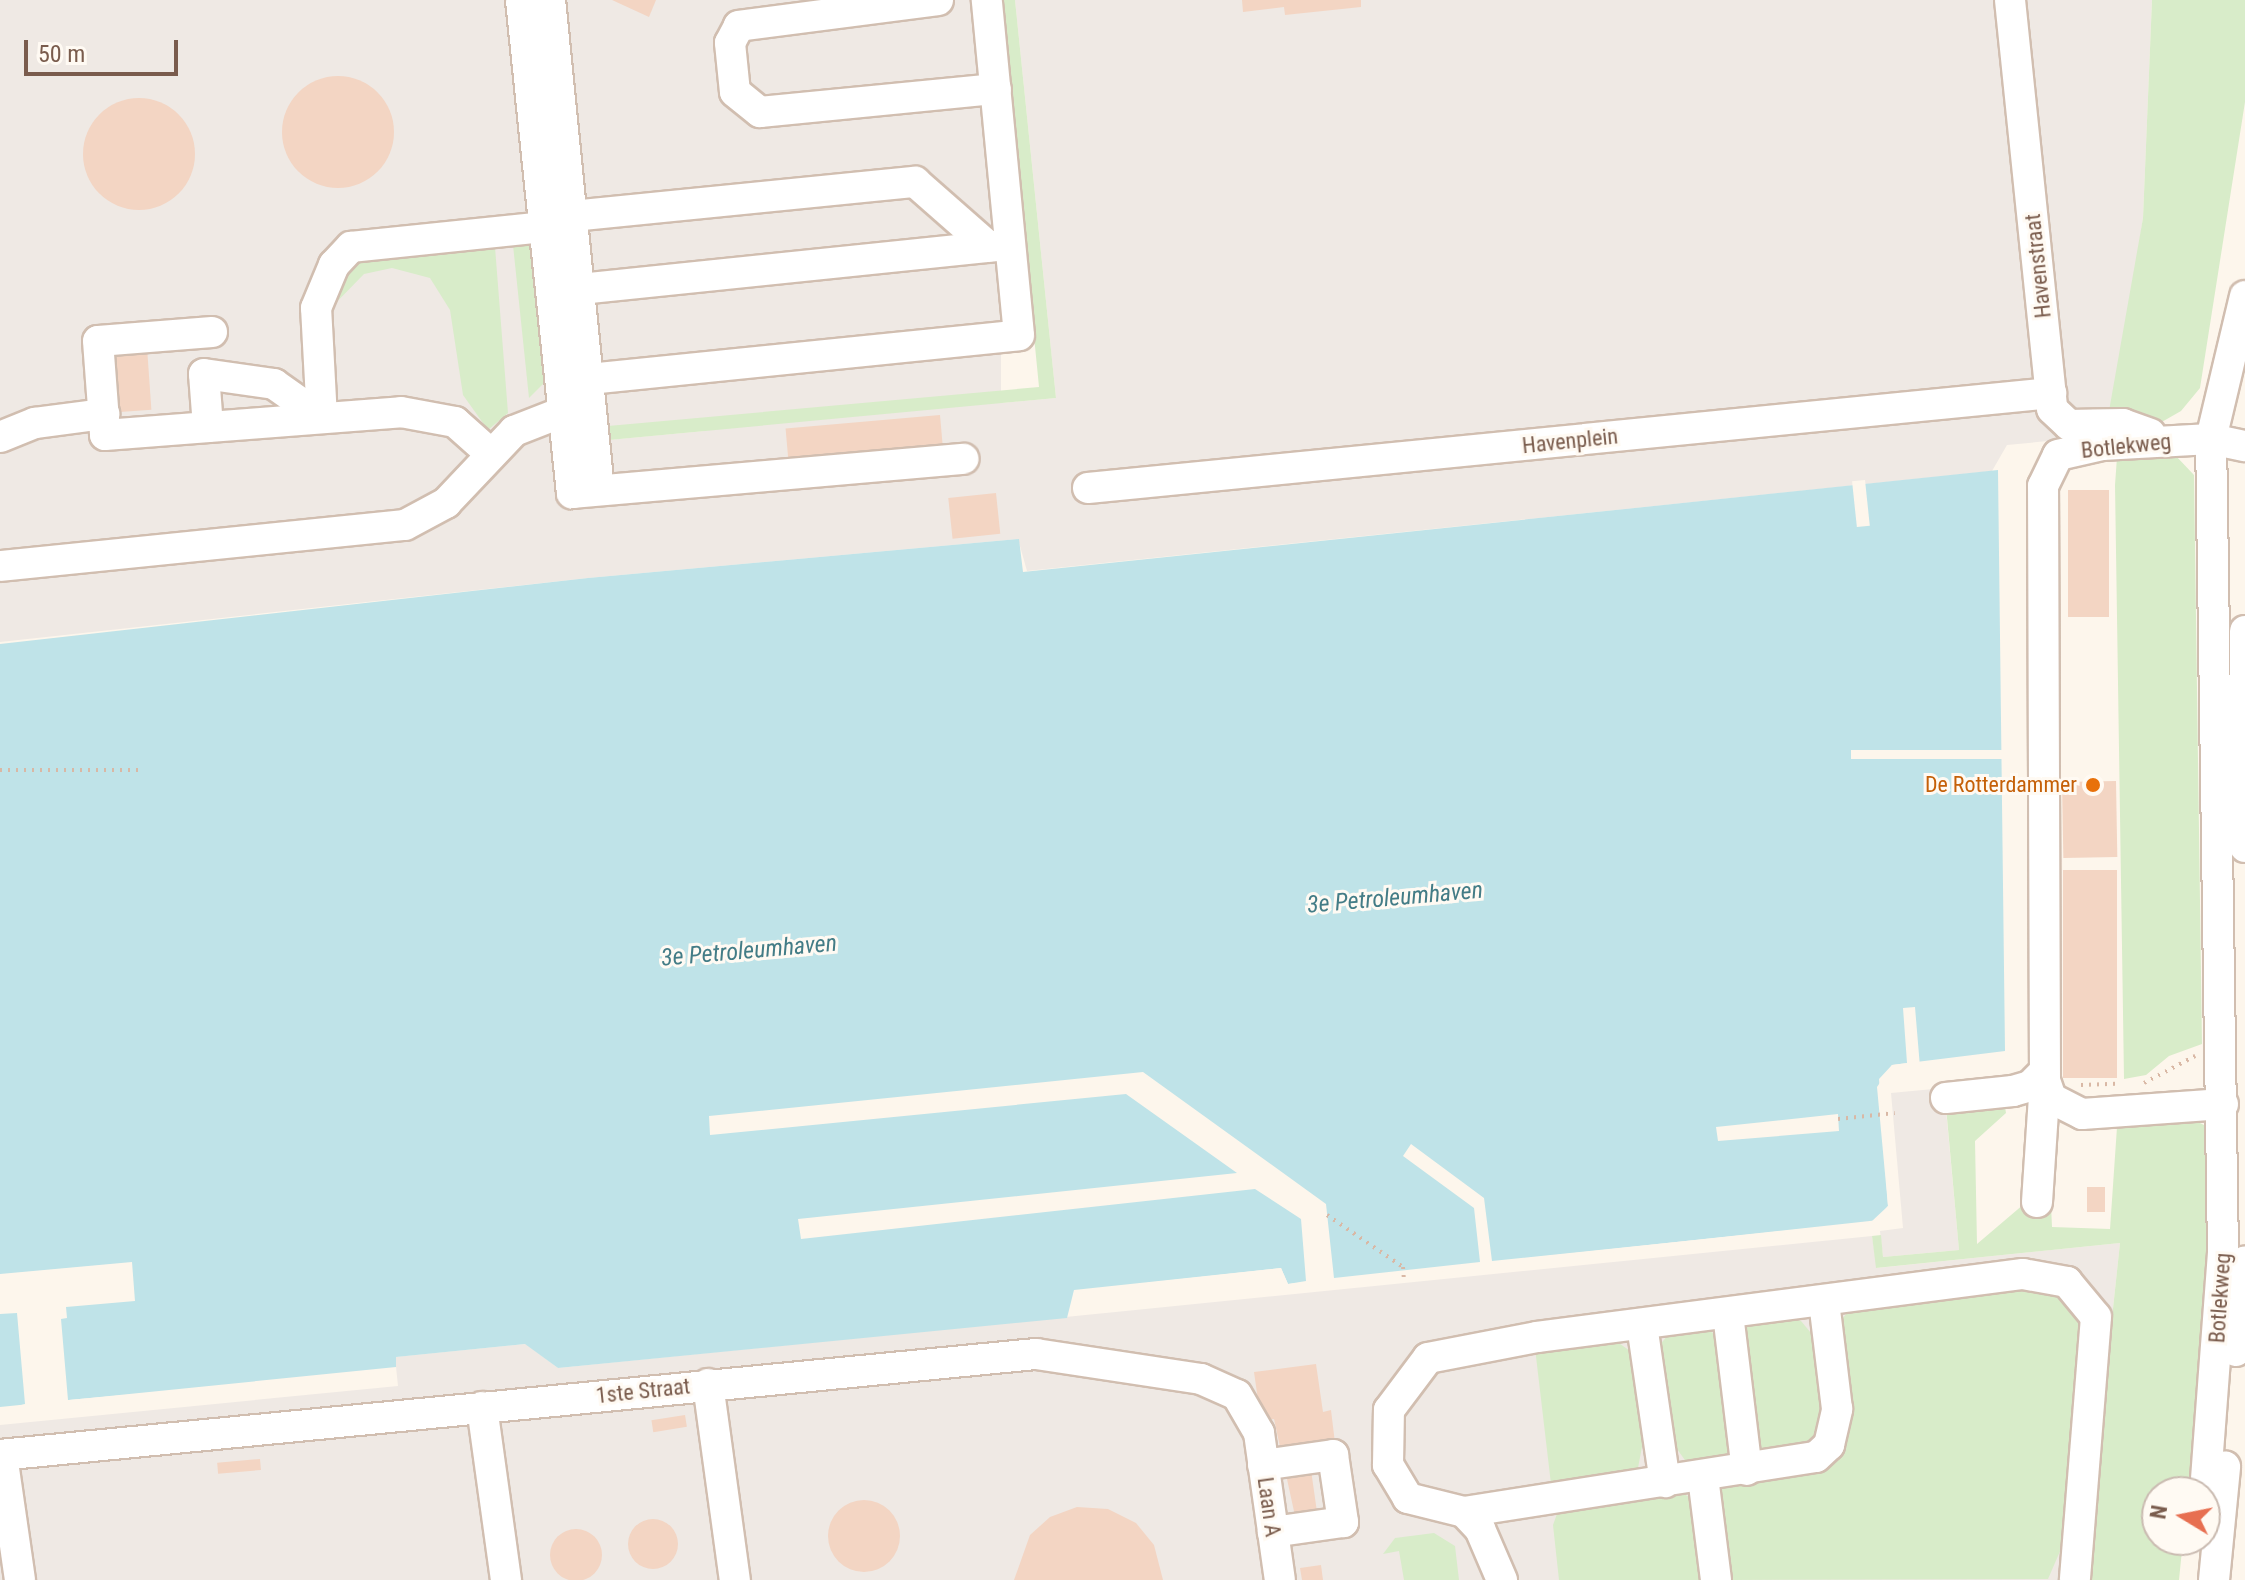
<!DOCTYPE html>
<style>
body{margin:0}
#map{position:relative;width:2245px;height:1580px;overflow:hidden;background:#fdf6ec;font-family:"Roboto Condensed",sans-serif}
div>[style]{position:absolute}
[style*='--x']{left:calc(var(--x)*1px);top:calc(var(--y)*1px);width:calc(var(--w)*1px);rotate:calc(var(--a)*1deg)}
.industrial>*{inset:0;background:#efe9e4;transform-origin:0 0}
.green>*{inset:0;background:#d8ecc9}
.water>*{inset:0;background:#bfe3e8}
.pier>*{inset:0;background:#fdf6ec;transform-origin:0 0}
.building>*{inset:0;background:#f3d5c3;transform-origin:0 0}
.round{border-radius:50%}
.path>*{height:4px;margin-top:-2px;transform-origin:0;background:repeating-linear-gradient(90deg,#d9b8a5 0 2px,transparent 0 8px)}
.roads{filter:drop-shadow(2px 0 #d1beb0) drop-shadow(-2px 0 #d1beb0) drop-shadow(0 2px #d1beb0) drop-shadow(0 -2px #d1beb0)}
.minor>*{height:30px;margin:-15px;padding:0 15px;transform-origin:15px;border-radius:15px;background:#fff}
.dots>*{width:22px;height:22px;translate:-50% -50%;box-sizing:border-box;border:4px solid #fffaf3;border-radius:50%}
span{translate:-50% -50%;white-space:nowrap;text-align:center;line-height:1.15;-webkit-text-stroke:6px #fffaf3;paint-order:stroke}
.street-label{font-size:22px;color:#7a5c4d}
.food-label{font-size:22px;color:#c56008}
.right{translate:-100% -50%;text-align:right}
.water-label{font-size:24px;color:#437c86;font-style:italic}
.north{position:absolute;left:2141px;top:1476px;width:80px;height:80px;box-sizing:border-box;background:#fffaf3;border:2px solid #cabbb1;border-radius:50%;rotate:280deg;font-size:22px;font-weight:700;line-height:32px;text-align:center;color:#7a5c4d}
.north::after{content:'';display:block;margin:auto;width:28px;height:36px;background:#e76f51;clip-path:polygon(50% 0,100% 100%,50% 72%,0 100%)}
.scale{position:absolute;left:24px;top:40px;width:154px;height:36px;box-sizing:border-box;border:4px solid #7a5c4d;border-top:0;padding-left:10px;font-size:24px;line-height:28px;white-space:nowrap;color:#7a5c4d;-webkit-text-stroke:6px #fffaf3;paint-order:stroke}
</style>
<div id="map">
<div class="industrial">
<i style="clip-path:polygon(0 0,529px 0,576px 443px,1056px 398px,1015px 0,2152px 0,2143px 218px,2110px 435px,2007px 445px,1992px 471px,1027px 571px,1018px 539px,588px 578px,0 642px)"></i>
<i style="left:539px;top:0;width:462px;height:431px"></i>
<i style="clip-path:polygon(1944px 1088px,1959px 1250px,1883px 1257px,1880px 1231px,1903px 1228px,1891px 1093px)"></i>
<i style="clip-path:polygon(1872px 1236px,1877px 1268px,2120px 1243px,2084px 1580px,0 1580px,0 1425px,398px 1386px,395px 1357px,526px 1344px,558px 1368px)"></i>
</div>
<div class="green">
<i style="clip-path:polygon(1001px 0,1015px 0,1056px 398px,609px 440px,608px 426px,1039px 387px)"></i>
<i style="clip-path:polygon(2152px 0,2245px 0,2245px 102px,2200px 388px,2181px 411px,2160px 423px,2109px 411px,2143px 218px)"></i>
<i style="clip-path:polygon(531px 242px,548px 379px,529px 398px,513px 245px,495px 247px,508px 413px,488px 430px,463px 395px,450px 310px,430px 278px,392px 268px,364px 274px,324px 315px,353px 256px)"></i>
<i style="clip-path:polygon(2175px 455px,2194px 475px,2202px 1044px,2169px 1056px,2146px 1075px,2124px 1079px,2115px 485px,2117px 457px)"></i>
<i style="clip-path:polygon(2004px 1101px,2006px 1113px,1975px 1141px,1977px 1244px,2024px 1204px,2051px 1205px,2052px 1227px,2110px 1229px,2117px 1127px,2190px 1118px,2210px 1128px,2208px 1252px,2188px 1492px,2157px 1492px,2157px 1540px,2183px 1540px,2179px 1580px,2084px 1580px,2120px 1243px,1876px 1268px,1872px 1236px,1881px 1235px,1883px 1257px,1959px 1250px,1946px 1107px)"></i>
<i style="clip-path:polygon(2015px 1282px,2063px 1296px,2082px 1323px,2071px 1526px,2048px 1579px,1731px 1580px,1718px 1483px,1822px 1464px,1842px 1319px,1852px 1307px)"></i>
<i style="clip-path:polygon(1785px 1315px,1801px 1321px,1816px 1339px,1825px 1424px,1819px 1439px,1776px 1458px,1754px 1449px,1742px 1331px,1747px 1323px)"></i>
<i style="clip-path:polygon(1673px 1329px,1707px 1329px,1717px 1336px,1733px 1444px,1729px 1457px,1687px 1463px,1667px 1435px,1658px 1347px)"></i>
<i style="clip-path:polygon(1613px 1339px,1633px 1353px,1644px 1436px,1638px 1468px,1626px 1476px,1551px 1484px,1535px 1348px)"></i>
<i style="clip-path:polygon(1679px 1492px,1694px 1499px,1712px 1580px,1559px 1580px,1553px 1525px,1558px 1511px)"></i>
<i style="clip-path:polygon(1434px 1533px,1455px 1546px,1459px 1580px,1404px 1580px,1399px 1551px,1383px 1554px,1395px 1538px)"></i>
</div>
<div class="water">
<i style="clip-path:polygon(1998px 470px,2005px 1051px,1892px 1065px,1877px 1087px,1888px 1206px,1879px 1220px,1288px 1284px,1281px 1268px,1074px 1290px,1067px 1318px,558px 1368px,525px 1344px,396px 1357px,396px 1367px,0 1407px,0 644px,588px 578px,1019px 539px,1023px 572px)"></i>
</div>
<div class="pier">
<i style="left:1865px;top:480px;width:46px;height:13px;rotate:84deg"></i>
<i style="left:2005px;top:750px;width:9px;height:154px;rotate:90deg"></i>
<i style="clip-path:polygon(1915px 1007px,1920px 1067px,1893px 1069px,1881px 1087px,1892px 1206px,1880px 1224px,1288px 1288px,1279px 1272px,1077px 1294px,1072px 1317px,1074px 1291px,1281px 1268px,1288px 1284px,1306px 1281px,1301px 1219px,1255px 1189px,801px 1239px,798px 1219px,1237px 1173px,1126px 1094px,710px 1135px,709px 1116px,1143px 1072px,1326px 1204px,1334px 1278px,1480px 1262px,1474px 1208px,1403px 1156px,1411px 1144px,1484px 1198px,1492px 1261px,1871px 1222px,1888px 1206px,1879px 1079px,1892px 1065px,1907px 1063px,1903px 1008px)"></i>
<i style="clip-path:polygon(1838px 1114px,1839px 1131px,1718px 1141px,1716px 1127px)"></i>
<i style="clip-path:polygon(132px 1262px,135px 1301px,66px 1307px,67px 1318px,61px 1319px,68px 1400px,397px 1371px,0 1411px,25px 1404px,17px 1313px,0 1314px,0 1274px)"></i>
</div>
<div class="building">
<i style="clip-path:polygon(612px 0,656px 0,649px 17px)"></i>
<i style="clip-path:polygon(1242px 0,1361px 0,1361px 7px,1285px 15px,1284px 7px,1243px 12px)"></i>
<i class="round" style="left:282px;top:76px;width:112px;height:112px"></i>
<i class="round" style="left:83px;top:98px;width:112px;height:112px"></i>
<i style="left:147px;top:347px;width:63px;height:35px;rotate:86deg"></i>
<i style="left:940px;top:415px;width:33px;height:155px;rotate:85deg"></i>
<i style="left:2109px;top:490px;width:127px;height:41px;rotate:90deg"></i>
<i style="left:996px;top:493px;width:41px;height:48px;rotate:84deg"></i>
<i style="left:2116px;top:781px;width:76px;height:54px;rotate:89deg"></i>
<i style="left:2063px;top:870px;width:54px;height:208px"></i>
<i style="left:2087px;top:1187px;width:18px;height:25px"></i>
<i style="clip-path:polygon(1316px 1364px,1323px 1412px,1331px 1410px,1335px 1443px,1311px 1470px,1317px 1512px,1295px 1516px,1274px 1419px,1261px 1421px,1254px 1372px)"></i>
<i style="left:685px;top:1415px;width:12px;height:34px;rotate:81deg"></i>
<i style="left:260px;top:1459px;width:11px;height:43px;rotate:85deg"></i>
<i class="round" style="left:828px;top:1500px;width:72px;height:72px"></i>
<i style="clip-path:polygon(1077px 1507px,1108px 1509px,1136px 1523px,1154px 1545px,1163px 1580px,1014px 1580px,1030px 1535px,1050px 1517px)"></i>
<i class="round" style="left:628px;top:1519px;width:50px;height:50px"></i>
<i class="round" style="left:550px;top:1529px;width:52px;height:52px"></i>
<i style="clip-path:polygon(1321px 1565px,1323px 1580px,1302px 1580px,1300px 1568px)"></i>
</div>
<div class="path">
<i style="--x:0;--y:770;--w:138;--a:0"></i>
<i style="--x:2144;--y:1083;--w:58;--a:-27.9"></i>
<i style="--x:2081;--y:1085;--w:35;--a:-2"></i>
<i style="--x:1838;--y:1119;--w:57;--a:-6"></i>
<i style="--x:1327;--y:1215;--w:92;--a:34.4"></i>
<i style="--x:1403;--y:1267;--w:15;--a:86"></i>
</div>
<div class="roads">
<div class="minor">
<i style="--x:521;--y:0;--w:496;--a:84.1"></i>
<i style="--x:572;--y:493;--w:393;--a:-5"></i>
<i style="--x:550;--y:0;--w:492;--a:84.3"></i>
<i style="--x:938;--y:0;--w:201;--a:172.6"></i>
<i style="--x:739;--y:26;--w:19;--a:118"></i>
<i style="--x:730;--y:43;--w:49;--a:84.2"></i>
<i style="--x:735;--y:92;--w:32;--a:39"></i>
<i style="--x:760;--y:112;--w:237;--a:-5.6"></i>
<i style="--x:2010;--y:0;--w:411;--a:84.1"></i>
<i style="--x:2052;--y:409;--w:23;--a:43"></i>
<i style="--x:2069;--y:425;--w:54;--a:-1.1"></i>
<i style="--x:2123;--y:424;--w:29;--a:20"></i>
<i style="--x:572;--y:216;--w:345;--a:-5.7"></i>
<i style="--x:915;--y:182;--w:98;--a:41.3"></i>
<i style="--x:580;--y:289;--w:421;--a:-5.9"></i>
<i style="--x:212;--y:332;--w:114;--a:175.5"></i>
<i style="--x:98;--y:341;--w:94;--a:85.7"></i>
<i style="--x:105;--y:435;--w:297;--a:-4.4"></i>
<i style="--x:401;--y:412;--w:55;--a:10.5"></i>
<i style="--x:455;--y:422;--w:47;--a:41.5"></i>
<i style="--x:589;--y:379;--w:432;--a:-5.8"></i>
<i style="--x:1019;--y:335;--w:337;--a:-95.5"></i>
<i style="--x:208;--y:427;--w:53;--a:-94.3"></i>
<i style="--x:204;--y:374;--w:71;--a:8.1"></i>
<i style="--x:274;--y:384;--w:59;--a:35.3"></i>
<i style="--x:322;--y:418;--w:110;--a:-93.1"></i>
<i style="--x:316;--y:308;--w:47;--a:-67.3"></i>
<i style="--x:334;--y:265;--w:25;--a:-47"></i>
<i style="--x:351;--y:247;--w:195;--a:-5.9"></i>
<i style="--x:0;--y:437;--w:38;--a:-22"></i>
<i style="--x:35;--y:423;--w:70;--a:-7.4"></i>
<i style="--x:1088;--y:488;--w:968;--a:-5.63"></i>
<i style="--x:0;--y:566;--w:407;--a:-5.8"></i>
<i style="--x:405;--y:525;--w:47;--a:-28.2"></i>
<i style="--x:446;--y:503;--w:99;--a:-46.6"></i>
<i style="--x:514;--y:431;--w:55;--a:-21.4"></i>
<i style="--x:2245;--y:631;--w:216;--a:90"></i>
<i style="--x:1946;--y:1098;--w:67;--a:-6"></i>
<i style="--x:2013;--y:1091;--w:18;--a:-16"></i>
<i style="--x:2030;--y:1086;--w:20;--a:-45"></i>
<i style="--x:2223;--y:1104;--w:141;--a:175.9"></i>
<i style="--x:2082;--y:1114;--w:35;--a:-153"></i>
<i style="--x:2051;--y:1098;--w:18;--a:-109"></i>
<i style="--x:2045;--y:1081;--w:595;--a:-90.19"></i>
<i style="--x:2043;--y:486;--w:34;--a:-64"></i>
<i style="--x:2058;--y:455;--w:45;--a:-12.8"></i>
<i style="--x:2102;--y:445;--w:109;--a:-3.2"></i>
<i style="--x:2211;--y:439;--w:35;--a:12"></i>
<i style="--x:2037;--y:1202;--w:121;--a:-86.2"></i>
<i style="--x:1728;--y:1314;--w:157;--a:83.1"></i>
<i style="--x:1642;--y:1325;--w:159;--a:81.7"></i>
<i style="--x:2236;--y:1351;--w:90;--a:-84.3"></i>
<i style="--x:708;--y:1384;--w:198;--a:82.2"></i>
<i style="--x:482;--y:1407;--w:175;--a:82.1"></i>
<i style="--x:0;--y:1455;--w:1041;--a:-5.57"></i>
<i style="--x:1036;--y:1354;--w:167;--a:8.6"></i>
<i style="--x:1201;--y:1379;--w:39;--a:24"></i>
<i style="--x:1237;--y:1395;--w:44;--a:59.9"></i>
<i style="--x:1259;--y:1433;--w:148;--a:81.9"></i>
<i style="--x:2;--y:1455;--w:126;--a:81.8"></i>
<i style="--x:1263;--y:1465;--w:71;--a:-8.1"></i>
<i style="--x:1333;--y:1455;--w:68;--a:81.5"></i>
<i style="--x:1343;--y:1522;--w:71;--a:171.9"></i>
<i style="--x:1703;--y:1477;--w:104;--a:82.8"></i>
<i style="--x:2205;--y:1492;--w:239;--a:-85.7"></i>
<i style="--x:2223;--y:1254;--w:815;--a:-90.84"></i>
<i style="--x:2211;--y:439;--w:147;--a:-76.6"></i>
<i style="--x:1464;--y:1512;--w:356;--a:-8.9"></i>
<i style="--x:1816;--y:1457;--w:18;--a:-43"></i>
<i style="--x:1829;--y:1445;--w:37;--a:-77"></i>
<i style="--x:1837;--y:1409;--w:108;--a:-96.9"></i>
<i style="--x:1502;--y:1580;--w:56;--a:-113.3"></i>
<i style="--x:1480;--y:1529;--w:23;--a:-133"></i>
<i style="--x:1464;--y:1512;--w:58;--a:-166"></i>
<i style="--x:1408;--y:1498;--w:39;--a:-121"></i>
<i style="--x:1388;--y:1465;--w:55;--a:-89"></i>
<i style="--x:1389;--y:1410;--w:65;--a:-53.1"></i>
<i style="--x:1428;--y:1358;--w:111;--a:-10.9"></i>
<i style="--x:1537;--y:1337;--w:490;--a:-7.4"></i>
<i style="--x:2023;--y:1274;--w:45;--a:10.3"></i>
<i style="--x:2067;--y:1282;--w:45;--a:50.4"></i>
<i style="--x:2096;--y:1317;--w:264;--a:94.6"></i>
<i style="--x:2214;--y:1580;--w:114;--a:-84.4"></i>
</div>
</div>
<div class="dots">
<i style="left:2093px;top:785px;background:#e8710a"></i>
</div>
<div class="street-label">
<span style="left:2038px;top:266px;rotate:-96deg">Havenstraat</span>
<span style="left:1570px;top:441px;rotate:-6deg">Havenplein</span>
<span style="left:2126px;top:446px;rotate:-6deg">Botlekweg</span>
<span style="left:2220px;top:1298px;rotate:-86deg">Botlekweg</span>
<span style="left:643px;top:1391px;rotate:-6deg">1ste Straat</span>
<span style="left:1269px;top:1507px;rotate:82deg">Laan A</span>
</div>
<div class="food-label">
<span class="right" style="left:2077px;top:785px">De Rotterdammer</span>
</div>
<div class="water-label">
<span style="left:1395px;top:898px;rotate:-5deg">3e Petroleumhaven</span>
<span style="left:749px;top:951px;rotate:-5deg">3e Petroleumhaven</span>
</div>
<div class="north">N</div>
<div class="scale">50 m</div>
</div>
